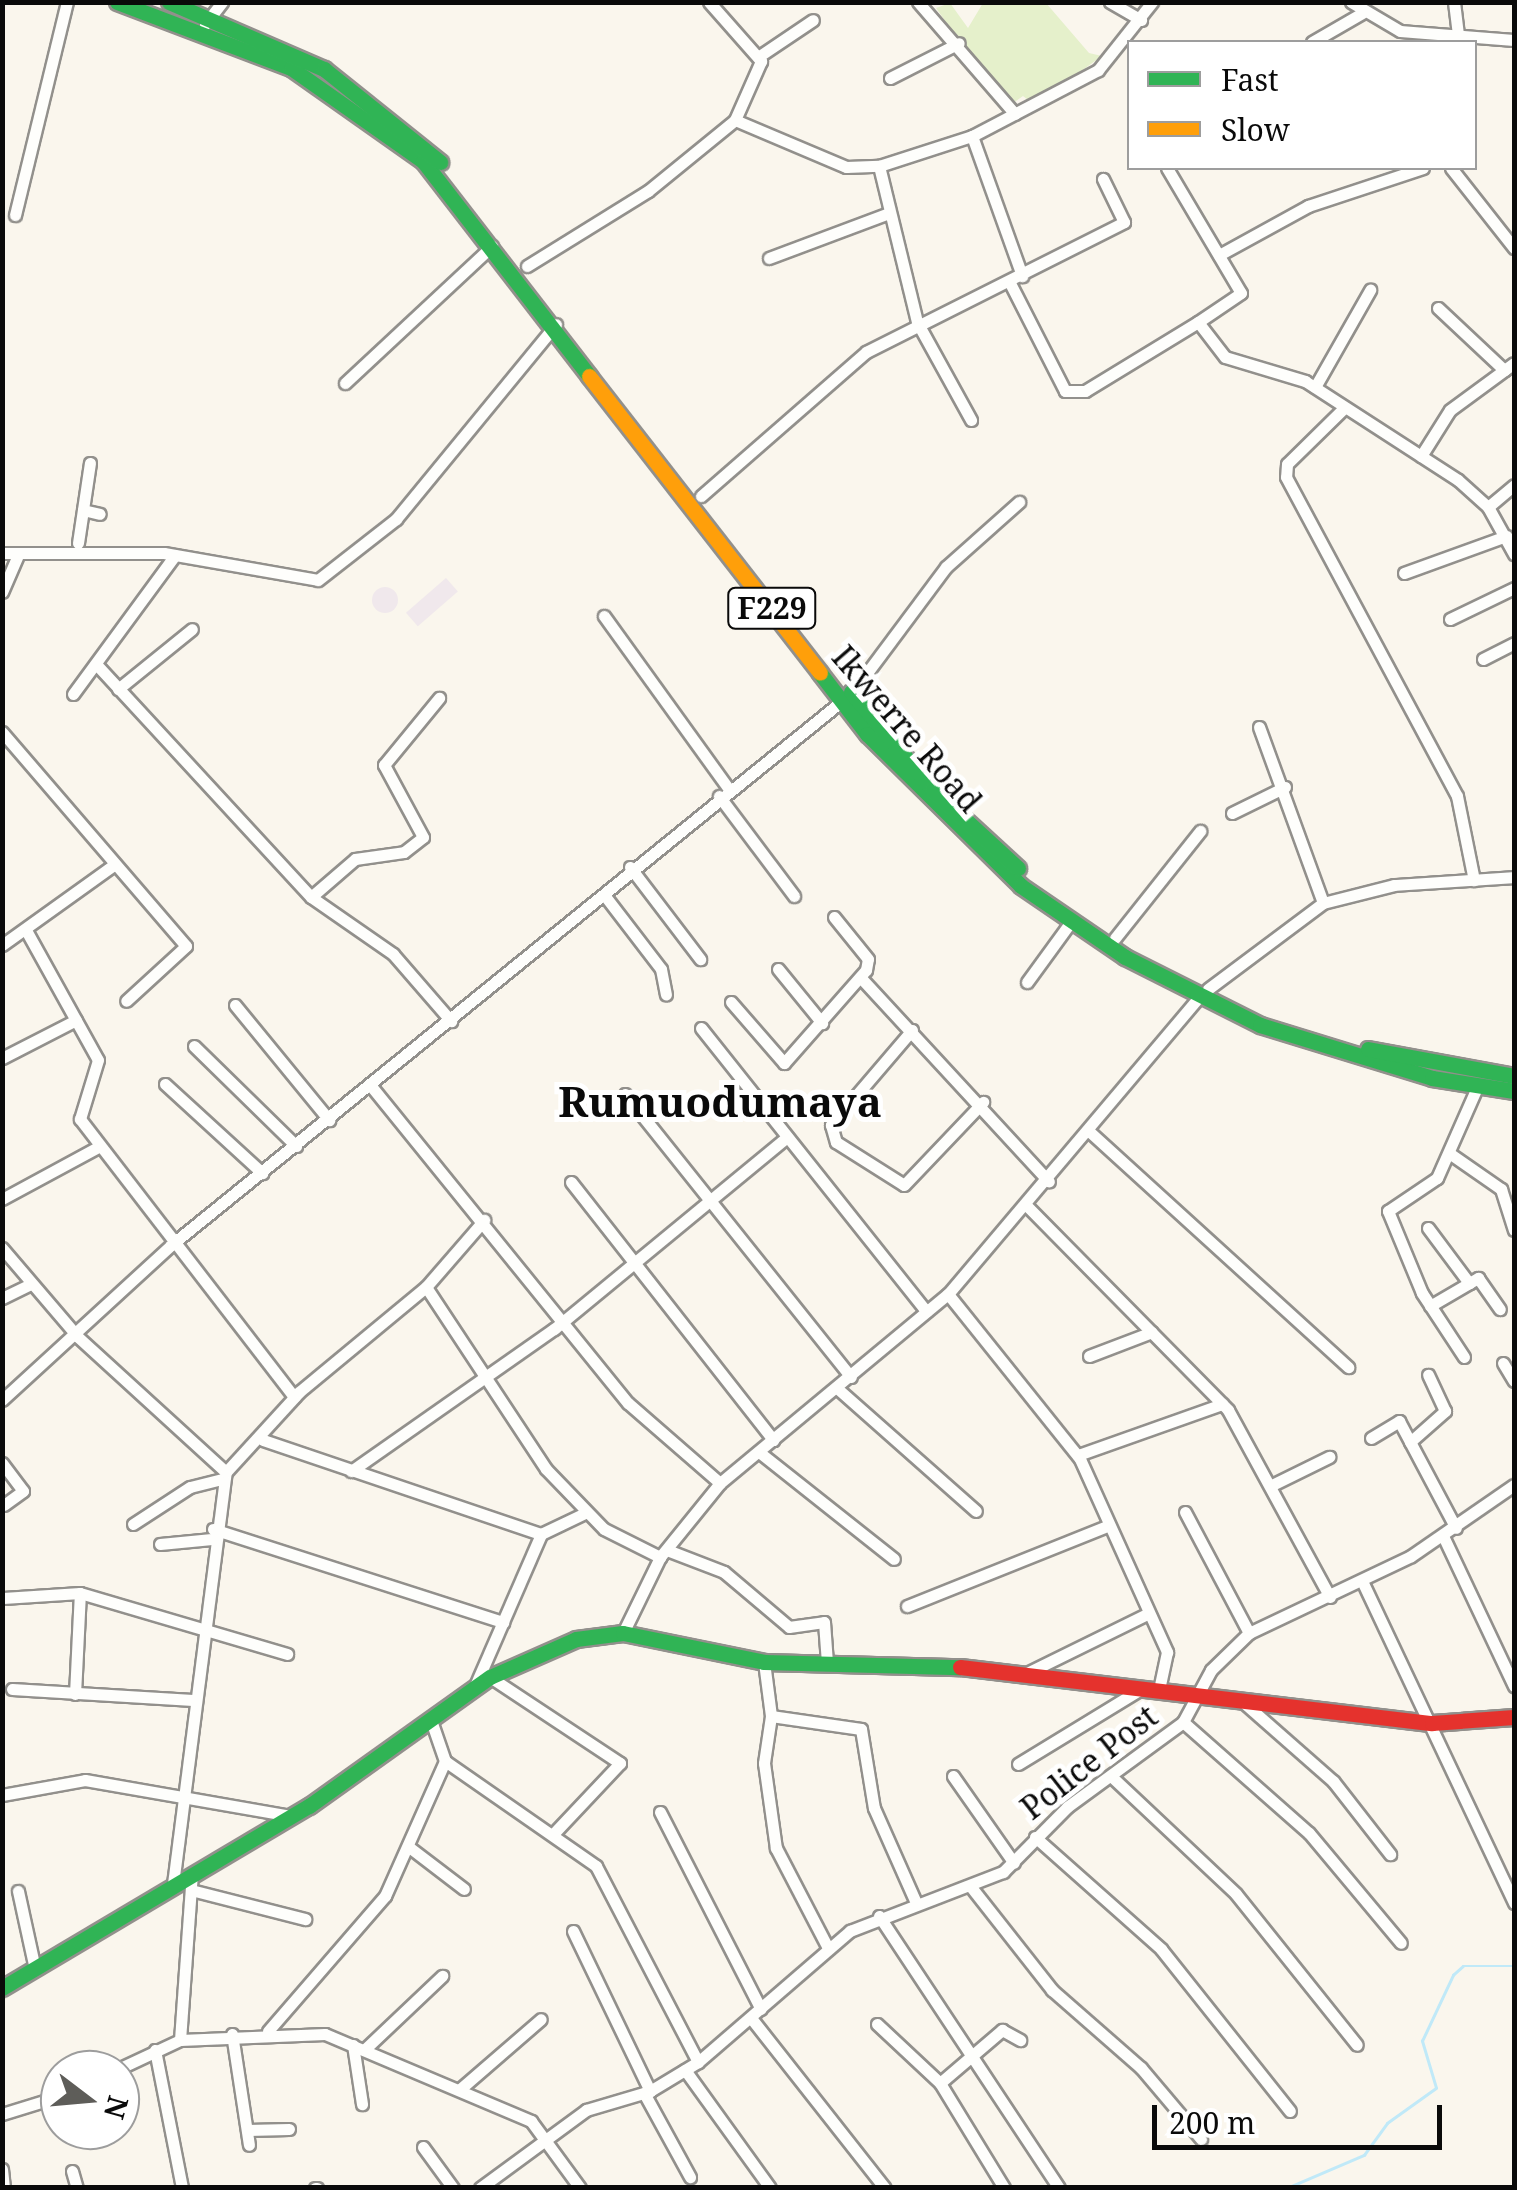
<!DOCTYPE html>
<style>
body{margin:0}
#map{position:relative;width:1517px;height:2190px;overflow:hidden;background:#faf6ed;font-family:"Noto Serif",serif}
div>[style]{position:absolute}
[style*='--x']{left:calc(var(--x)*1px);top:calc(var(--y)*1px);width:calc(var(--w)*1px);rotate:calc(var(--a)*1deg)}
.industrial>*{inset:0;background:#f0e8ec;transform-origin:0 0}
.round{border-radius:50%}
.green>*{inset:0;background:#e5f0cb}
.stream>*{height:2.5px;margin:-1.25px;padding:0 1.25px;transform-origin:1.25px;border-radius:1.25px;background:#c0e9f8}
.roads{filter:drop-shadow(2px 0 #92908c) drop-shadow(-2px 0 #92908c) drop-shadow(0 2px #92908c) drop-shadow(0 -2px #92908c)}
.street>*{height:11px;margin:-5.5px;padding:0 5.5px;transform-origin:5.5px;border-radius:5.5px;background:#fefefc}
.fast>*{height:15px;margin:-7.5px;padding:0 7.5px;transform-origin:7.5px;border-radius:7.5px;background:#30b455}
.slow>*{height:15px;margin:-7.5px;padding:0 7.5px;transform-origin:7.5px;border-radius:7.5px;background:#ff9f0a}
.jam>*{height:15px;margin:-7.5px;padding:0 7.5px;transform-origin:7.5px;border-radius:7.5px;background:#e5322d}
span{translate:-50% -50%;white-space:nowrap;text-align:center;line-height:1.15;-webkit-text-stroke:10px #fff;paint-order:stroke}
.shield-label span{padding:2px 8px;background:#fff;border:2px solid;border-radius:8px;-webkit-text-stroke-width:0}
.shield-label{font-size:30px;color:#0a0a0a;font-weight:700}
.street-label{font-size:32px;color:#0a0a0a}
.district-label{font-size:42px;color:#0a0a0a;font-weight:700}
.frame{position:absolute;inset:0;border:5px solid #0a0a0a;pointer-events:none}
.legend{position:absolute;left:1127px;top:40px;width:350px;height:130px;box-sizing:border-box;background:#fff;border:2px solid #9d9d9d;margin:0;padding:12px 18px;list-style:none;font-size:30px;color:#0a0a0a}
.legend li{display:flex;align-items:center;gap:20px;height:50px}
.legend b{width:50px;border:2px solid #9d9d9d}
.north{position:absolute;left:40px;top:2050px;width:100px;height:100px;box-sizing:border-box;background:#fff;border:2px solid #9d9d9d;border-radius:50%;rotate:106deg;font-size:28px;font-weight:700;line-height:40px;text-align:center;color:#0a0a0a}
.north::after{content:'';display:block;margin:auto;width:35px;height:45px;background:#5e5d59;clip-path:polygon(50% 0,100% 100%,50% 72%,0 100%)}
.scale{position:absolute;left:1152px;top:2105px;width:290px;height:45px;box-sizing:border-box;border:5px solid #0a0a0a;border-top:0;padding-left:12px;font-size:30px;line-height:35px;white-space:nowrap;color:#0a0a0a;-webkit-text-stroke:8px #fff;paint-order:stroke}
</style>
<div id="map">
<div class="industrial">
<i style="left:446px;top:578px;width:18px;height:53px;rotate:49deg"></i>
<i class="round" style="left:372px;top:587px;width:26px;height:26px"></i>
</div>
<div class="green">
<i style="clip-path:polygon(950px 3px,968px 28px,983px 3px,1046px 3px,1089px 53px,1102px 56px,1034px 105px,1023px 96px,1006px 108px,936px 8px)"></i>
</div>
<div class="stream">
<i style="--x:1287;--y:2188;--w:84;--a:-23.2"></i>
<i style="--x:1364;--y:2155;--w:39;--a:-54"></i>
<i style="--x:1387;--y:2123;--w:60;--a:-35.5"></i>
<i style="--x:1436;--y:2088;--w:49;--a:-106.6"></i>
<i style="--x:1422;--y:2041;--w:73;--a:-64.8"></i>
<i style="--x:1453;--y:1975;--w:13;--a:-42"></i>
<i style="--x:1463;--y:1966;--w:51;--a:0"></i>
</div>
<div class="roads">
<div class="street">
<i style="--x:709;--y:2;--w:79;--a:48.6"></i>
<i style="--x:761;--y:61;--w:64;--a:113.8"></i>
<i style="--x:918;--y:2;--w:148;--a:49.1"></i>
<i style="--x:1110;--y:2;--w:36;--a:30"></i>
<i style="--x:1351;--y:2;--w:57;--a:30.6"></i>
<i style="--x:1400;--y:31;--w:114;--a:4.5"></i>
<i style="--x:1454;--y:2;--w:32;--a:83"></i>
<i style="--x:205;--y:24;--w:28;--a:-52"></i>
<i style="--x:1312;--y:42;--w:58;--a:-30.1"></i>
<i style="--x:758;--y:57;--w:66;--a:-33.9"></i>
<i style="--x:890;--y:78;--w:77;--a:-26.9"></i>
<i style="--x:972;--y:136;--w:149;--a:70.3"></i>
<i style="--x:879;--y:166;--w:161;--a:76.3"></i>
<i style="--x:917;--y:322;--w:112;--a:61.1"></i>
<i style="--x:1167;--y:168;--w:145;--a:59.4"></i>
<i style="--x:1241;--y:293;--w:52;--a:146"></i>
<i style="--x:1451;--y:168;--w:102;--a:51.8"></i>
<i style="--x:15;--y:215;--w:219;--a:-76.3"></i>
<i style="--x:1219;--y:255;--w:102;--a:-28.8"></i>
<i style="--x:1308;--y:206;--w:121;--a:-18.3"></i>
<i style="--x:769;--y:258;--w:128;--a:-20.6"></i>
<i style="--x:527;--y:266;--w:142;--a:-31.8"></i>
<i style="--x:648;--y:191;--w:112;--a:-39.2"></i>
<i style="--x:735;--y:120;--w:121;--a:22.9"></i>
<i style="--x:846;--y:167;--w:33;--a:-2"></i>
<i style="--x:879;--y:166;--w:98;--a:-17.9"></i>
<i style="--x:972;--y:136;--w:142;--a:-27.6"></i>
<i style="--x:1098;--y:70;--w:87;--a:-51.5"></i>
<i style="--x:1010;--y:283;--w:121;--a:63"></i>
<i style="--x:1065;--y:391;--w:20;--a:0"></i>
<i style="--x:1085;--y:391;--w:132;--a:-31.4"></i>
<i style="--x:1198;--y:322;--w:44;--a:52.4"></i>
<i style="--x:1225;--y:357;--w:84;--a:16.7"></i>
<i style="--x:1305;--y:381;--w:182;--a:32.9"></i>
<i style="--x:1458;--y:480;--w:40;--a:42"></i>
<i style="--x:1488;--y:507;--w:54;--a:61"></i>
<i style="--x:1438;--y:308;--w:91;--a:43.2"></i>
<i style="--x:345;--y:383;--w:201;--a:-43"></i>
<i style="--x:1315;--y:387;--w:112;--a:-60.4"></i>
<i style="--x:1343;--y:409;--w:78;--a:135.5"></i>
<i style="--x:1287;--y:464;--w:13;--a:94"></i>
<i style="--x:1286;--y:477;--w:362;--a:61.8"></i>
<i style="--x:1457;--y:796;--w:86;--a:78.6"></i>
<i style="--x:1421;--y:456;--w:54;--a:-57.8"></i>
<i style="--x:1450;--y:410;--w:79;--a:-36.3"></i>
<i style="--x:701;--y:496;--w:219;--a:-41.1"></i>
<i style="--x:866;--y:352;--w:289;--a:-26.7"></i>
<i style="--x:1124;--y:222;--w:48;--a:-116"></i>
<i style="--x:1488;--y:507;--w:34;--a:-40"></i>
<i style="--x:83;--y:510;--w:17;--a:13"></i>
<i style="--x:78;--y:543;--w:81;--a:-81.5"></i>
<i style="--x:2;--y:553;--w:162;--a:0"></i>
<i style="--x:164;--y:553;--w:156;--a:9.9"></i>
<i style="--x:318;--y:580;--w:99;--a:-38"></i>
<i style="--x:396;--y:519;--w:252;--a:-50.6"></i>
<i style="--x:1404;--y:573;--w:109;--a:-19.9"></i>
<i style="--x:2;--y:592;--w:40;--a:-66.6"></i>
<i style="--x:604;--y:616;--w:212;--a:54.2"></i>
<i style="--x:1450;--y:619;--w:71;--a:-25.8"></i>
<i style="--x:1483;--y:659;--w:35;--a:-27"></i>
<i style="--x:96;--y:664;--w:317;--a:47.3"></i>
<i style="--x:311;--y:897;--w:100;--a:34.8"></i>
<i style="--x:393;--y:954;--w:89;--a:49.1"></i>
<i style="--x:118;--y:689;--w:95;--a:-39"></i>
<i style="--x:852;--y:693;--w:157;--a:-53.3"></i>
<i style="--x:946;--y:567;--w:98;--a:-41.7"></i>
<i style="--x:73;--y:694;--w:172;--a:-53.7"></i>
<i style="--x:1259;--y:727;--w:187;--a:70"></i>
<i style="--x:2;--y:732;--w:282;--a:49.3"></i>
<i style="--x:186;--y:946;--w:81;--a:137.5"></i>
<i style="--x:719;--y:796;--w:125;--a:53.1"></i>
<i style="--x:1232;--y:813;--w:59;--a:-26.1"></i>
<i style="--x:630;--y:867;--w:116;--a:52.7"></i>
<i style="--x:605;--y:896;--w:92;--a:52.5"></i>
<i style="--x:661;--y:969;--w:26;--a:79"></i>
<i style="--x:311;--y:897;--w:58;--a:-40.8"></i>
<i style="--x:355;--y:859;--w:49;--a:-8.1"></i>
<i style="--x:404;--y:852;--w:24;--a:-38"></i>
<i style="--x:423;--y:837;--w:82;--a:-118.4"></i>
<i style="--x:384;--y:765;--w:87;--a:-50.6"></i>
<i style="--x:27;--y:932;--w:146;--a:61"></i>
<i style="--x:98;--y:1060;--w:62;--a:107"></i>
<i style="--x:80;--y:1119;--w:351;--a:52.4"></i>
<i style="--x:1115;--y:938;--w:137;--a:-51.5"></i>
<i style="--x:2;--y:945;--w:139;--a:-35.6"></i>
<i style="--x:778;--y:969;--w:70;--a:50.8"></i>
<i style="--x:861;--y:978;--w:277;--a:47.3"></i>
<i style="--x:1027;--y:982;--w:73;--a:-53.9"></i>
<i style="--x:1208;--y:989;--w:144;--a:-36.8"></i>
<i style="--x:1323;--y:903;--w:73;--a:-14.2"></i>
<i style="--x:1394;--y:885;--w:120;--a:-3.8"></i>
<i style="--x:731;--y:1002;--w:81;--a:49"></i>
<i style="--x:784;--y:1063;--w:124;--a:-48.6"></i>
<i style="--x:866;--y:970;--w:11;--a:-80"></i>
<i style="--x:868;--y:959;--w:54;--a:-129"></i>
<i style="--x:235;--y:1005;--w:149;--a:50.7"></i>
<i style="--x:701;--y:1028;--w:362;--a:51.5"></i>
<i style="--x:912;--y:1030;--w:125;--a:130.5"></i>
<i style="--x:831;--y:1125;--w:18;--a:74"></i>
<i style="--x:836;--y:1142;--w:80;--a:32.3"></i>
<i style="--x:904;--y:1185;--w:115;--a:-46.4"></i>
<i style="--x:194;--y:1046;--w:143;--a:44.4"></i>
<i style="--x:2;--y:1058;--w:83;--a:-27.2"></i>
<i style="--x:165;--y:1084;--w:132;--a:42.5"></i>
<i style="--x:371;--y:1086;--w:408;--a:51"></i>
<i style="--x:628;--y:1403;--w:122;--a:41"></i>
<i style="--x:625;--y:1094;--w:362;--a:51.4"></i>
<i style="--x:1091;--y:1133;--w:348;--a:42.3"></i>
<i style="--x:1452;--y:1155;--w:60;--a:34.8"></i>
<i style="--x:1501;--y:1189;--w:43;--a:72.4"></i>
<i style="--x:571;--y:1182;--w:328;--a:51.9"></i>
<i style="--x:2;--y:1199;--w:109;--a:-28.4"></i>
<i style="--x:1028;--y:1207;--w:285;--a:45.4"></i>
<i style="--x:1228;--y:1410;--w:213;--a:61.4"></i>
<i style="--x:1428;--y:1228;--w:69;--a:53.3"></i>
<i style="--x:2;--y:1248;--w:117;--a:49.5"></i>
<i style="--x:78;--y:1337;--w:200;--a:42.4"></i>
<i style="--x:426;--y:1287;--w:218;--a:56.6"></i>
<i style="--x:546;--y:1469;--w:83;--a:46"></i>
<i style="--x:604;--y:1529;--w:63;--a:26.6"></i>
<i style="--x:948;--y:1294;--w:211;--a:51.3"></i>
<i style="--x:1080;--y:1459;--w:212;--a:65.7"></i>
<i style="--x:1167;--y:1652;--w:40;--a:102"></i>
<i style="--x:2;--y:1298;--w:30;--a:-26"></i>
<i style="--x:1430;--y:1306;--w:56;--a:-30.3"></i>
<i style="--x:1478;--y:1278;--w:38;--a:55"></i>
<i style="--x:1089;--y:1356;--w:67;--a:-20.9"></i>
<i style="--x:1464;--y:1357;--w:77;--a:-123.3"></i>
<i style="--x:1422;--y:1293;--w:89;--a:-112.5"></i>
<i style="--x:1388;--y:1211;--w:59;--a:-34"></i>
<i style="--x:1437;--y:1178;--w:102;--a:-66.2"></i>
<i style="--x:1503;--y:1363;--w:21;--a:59"></i>
<i style="--x:838;--y:1389;--w:184;--a:41.5"></i>
<i style="--x:2;--y:1400;--w:229;--a:-42.5"></i>
<i style="--x:171;--y:1245;--w:865;--a:-39.04"></i>
<i style="--x:1371;--y:1438;--w:33;--a:-31"></i>
<i style="--x:1399;--y:1421;--w:121;--a:62"></i>
<i style="--x:263;--y:1440;--w:293;--a:18.7"></i>
<i style="--x:541;--y:1534;--w:49;--a:-25.5"></i>
<i style="--x:1410;--y:1442;--w:47;--a:-41.5"></i>
<i style="--x:1445;--y:1411;--w:40;--a:-115"></i>
<i style="--x:759;--y:1452;--w:172;--a:38.4"></i>
<i style="--x:1078;--y:1455;--w:153;--a:-19.5"></i>
<i style="--x:2;--y:1463;--w:35;--a:53"></i>
<i style="--x:23;--y:1491;--w:24;--a:144"></i>
<i style="--x:351;--y:1471;--w:248;--a:-35"></i>
<i style="--x:554;--y:1329;--w:302;--a:-39.5"></i>
<i style="--x:1272;--y:1485;--w:64;--a:-26.2"></i>
<i style="--x:1185;--y:1512;--w:137;--a:62.1"></i>
<i style="--x:133;--y:1524;--w:68;--a:-33"></i>
<i style="--x:190;--y:1487;--w:34;--a:-14"></i>
<i style="--x:213;--y:1529;--w:305;--a:17.8"></i>
<i style="--x:1444;--y:1538;--w:164;--a:64.7"></i>
<i style="--x:160;--y:1544;--w:52;--a:-5.5"></i>
<i style="--x:667;--y:1550;--w:61;--a:21.1"></i>
<i style="--x:724;--y:1572;--w:85;--a:40.2"></i>
<i style="--x:789;--y:1627;--w:35;--a:-8"></i>
<i style="--x:824;--y:1622;--w:41;--a:85.8"></i>
<i style="--x:1363;--y:1583;--w:354;--a:64.7"></i>
<i style="--x:3;--y:1598;--w:77;--a:-3.7"></i>
<i style="--x:80;--y:1593;--w:216;--a:16.4"></i>
<i style="--x:907;--y:1606;--w:215;--a:-21.8"></i>
<i style="--x:623;--y:1633;--w:85;--a:-64"></i>
<i style="--x:660;--y:1557;--w:95;--a:-51"></i>
<i style="--x:720;--y:1483;--w:296;--a:-39.7"></i>
<i style="--x:948;--y:1294;--w:387;--a:-49.8"></i>
<i style="--x:764;--y:1662;--w:54;--a:82.6"></i>
<i style="--x:771;--y:1716;--w:48;--a:98.5"></i>
<i style="--x:764;--y:1763;--w:86;--a:82"></i>
<i style="--x:776;--y:1848;--w:110;--a:62.5"></i>
<i style="--x:1025;--y:1674;--w:136;--a:-26.2"></i>
<i style="--x:490;--y:1677;--w:156;--a:33.5"></i>
<i style="--x:620;--y:1763;--w:96;--a:133.3"></i>
<i style="--x:475;--y:1686;--w:166;--a:-66.5"></i>
<i style="--x:12;--y:1689;--w:181;--a:3.5"></i>
<i style="--x:75;--y:1694;--w:101;--a:-87.2"></i>
<i style="--x:1243;--y:1702;--w:120;--a:41.3"></i>
<i style="--x:1333;--y:1781;--w:93;--a:52"></i>
<i style="--x:771;--y:1716;--w:91;--a:8.2"></i>
<i style="--x:861;--y:1729;--w:80;--a:80.7"></i>
<i style="--x:874;--y:1808;--w:104;--a:66.1"></i>
<i style="--x:1183;--y:1722;--w:168;--a:41.4"></i>
<i style="--x:1309;--y:1833;--w:143;--a:50.1"></i>
<i style="--x:445;--y:1761;--w:184;--a:34.8"></i>
<i style="--x:596;--y:1866;--w:221;--a:62.5"></i>
<i style="--x:1018;--y:1764;--w:142;--a:-31.4"></i>
<i style="--x:953;--y:1776;--w:106;--a:55"></i>
<i style="--x:1112;--y:1777;--w:170;--a:43.3"></i>
<i style="--x:1236;--y:1894;--w:193;--a:51.3"></i>
<i style="--x:2;--y:1795;--w:84;--a:-10.2"></i>
<i style="--x:85;--y:1780;--w:210;--a:9.9"></i>
<i style="--x:660;--y:1812;--w:221;--a:62.9"></i>
<i style="--x:1035;--y:1837;--w:169;--a:41.6"></i>
<i style="--x:1161;--y:1949;--w:207;--a:51.5"></i>
<i style="--x:409;--y:1847;--w:69;--a:37.4"></i>
<i style="--x:173;--y:1884;--w:415;--a:-82.7"></i>
<i style="--x:226;--y:1472;--w:108;--a:-47.6"></i>
<i style="--x:299;--y:1392;--w:165;--a:-39.6"></i>
<i style="--x:426;--y:1287;--w:89;--a:-49.1"></i>
<i style="--x:971;--y:1887;--w:131;--a:51.8"></i>
<i style="--x:1052;--y:1990;--w:118;--a:41.2"></i>
<i style="--x:1141;--y:2068;--w:93;--a:49.8"></i>
<i style="--x:191;--y:1890;--w:118;--a:14.3"></i>
<i style="--x:18;--y:1891;--w:80;--a:77.7"></i>
<i style="--x:879;--y:1916;--w:326;--a:56.5"></i>
<i style="--x:573;--y:1931;--w:178;--a:64.3"></i>
<i style="--x:751;--y:2018;--w:216;--a:51.8"></i>
<i style="--x:877;--y:2024;--w:86;--a:43.1"></i>
<i style="--x:940;--y:2083;--w:123;--a:58.6"></i>
<i style="--x:268;--y:2031;--w:179;--a:-49.1"></i>
<i style="--x:385;--y:1896;--w:148;--a:-66"></i>
<i style="--x:445;--y:1761;--w:39;--a:-109"></i>
<i style="--x:232;--y:2034;--w:112;--a:81.3"></i>
<i style="--x:180;--y:2040;--w:166;--a:-85.9"></i>
<i style="--x:353;--y:2045;--w:60;--a:81.3"></i>
<i style="--x:155;--y:2050;--w:141;--a:78.9"></i>
<i style="--x:364;--y:2050;--w:108;--a:-43.5"></i>
<i style="--x:116;--y:2070;--w:71;--a:-25.1"></i>
<i style="--x:180;--y:2040;--w:145;--a:-2.4"></i>
<i style="--x:325;--y:2034;--w:224;--a:22.9"></i>
<i style="--x:531;--y:2121;--w:83;--a:53.8"></i>
<i style="--x:685;--y:2070;--w:145;--a:54.2"></i>
<i style="--x:940;--y:2083;--w:82;--a:-40.5"></i>
<i style="--x:1002;--y:2030;--w:21;--a:29"></i>
<i style="--x:459;--y:2090;--w:108;--a:-40.9"></i>
<i style="--x:644;--y:2093;--w:96;--a:61.3"></i>
<i style="--x:2;--y:2114;--w:61;--a:-17.2"></i>
<i style="--x:247;--y:2130;--w:42;--a:-1.4"></i>
<i style="--x:423;--y:2147;--w:51;--a:53.8"></i>
<i style="--x:2;--y:2169;--w:19;--a:84"></i>
<i style="--x:72;--y:2171;--w:18;--a:74"></i>
<i style="--x:315;--y:2188;--w:2;--a:0"></i>
<i style="--x:480;--y:2188;--w:132;--a:-36.3"></i>
<i style="--x:586;--y:2110;--w:67;--a:-16.5"></i>
<i style="--x:650;--y:2091;--w:56;--a:-31.1"></i>
<i style="--x:698;--y:2062;--w:201;--a:-40.8"></i>
<i style="--x:850;--y:1931;--w:164;--a:-21.1"></i>
<i style="--x:1003;--y:1872;--w:91;--a:-45.4"></i>
<i style="--x:1067;--y:1807;--w:144;--a:-36.2"></i>
<i style="--x:1183;--y:1722;--w:59;--a:-61.7"></i>
<i style="--x:1211;--y:1670;--w:53;--a:-44.2"></i>
<i style="--x:1249;--y:1633;--w:179;--a:-25.4"></i>
<i style="--x:1411;--y:1556;--w:125;--a:-34.6"></i>
</div>
<div class="fast">
<i style="--x:117;--y:2;--w:186;--a:20.8"></i>
<i style="--x:291;--y:68;--w:161;--a:35.2"></i>
<i style="--x:423;--y:161;--w:272;--a:52.3"></i>
<i style="--x:169;--y:2;--w:169;--a:23.4"></i>
<i style="--x:324;--y:69;--w:149;--a:38.7"></i>
<i style="--x:820;--y:673;--w:77;--a:52.4"></i>
<i style="--x:867;--y:734;--w:216;--a:44.6"></i>
<i style="--x:1021;--y:886;--w:126;--a:34.3"></i>
<i style="--x:1125;--y:957;--w:151;--a:26.7"></i>
<i style="--x:1260;--y:1025;--w:180;--a:17.1"></i>
<i style="--x:1432;--y:1078;--w:83;--a:9"></i>
<i style="--x:851;--y:692;--w:126;--a:50.1"></i>
<i style="--x:932;--y:789;--w:117;--a:42.6"></i>
<i style="--x:1368;--y:1049;--w:148;--a:10.5"></i>
<i style="--x:2;--y:1988;--w:357;--a:-30.7"></i>
<i style="--x:309;--y:1806;--w:222;--a:-35.5"></i>
<i style="--x:490;--y:1677;--w:94;--a:-23.8"></i>
<i style="--x:576;--y:1639;--w:47;--a:-7.3"></i>
<i style="--x:623;--y:1633;--w:144;--a:11.6"></i>
<i style="--x:764;--y:1662;--w:196;--a:1.5"></i>
</div>
<div class="slow">
<i style="--x:589;--y:376;--w:376;--a:52.1"></i>
</div>
<div class="jam">
<i style="--x:960;--y:1667;--w:475;--a:6.8"></i>
<i style="--x:1432;--y:1723;--w:82;--a:-4.2"></i>
</div>
</div>
<div class="shield-label">
<span style="left:772px;top:608px">F229</span>
</div>
<div class="street-label">
<span style="left:907px;top:729px;rotate:49deg">Ikwerre Road</span>
<span style="left:1089px;top:1762px;rotate:-38deg">Police Post</span>
</div>
<div class="district-label">
<span style="left:720px;top:1101px">Rumuodumaya</span>
</div>
<div class="frame"></div>
<ul class="legend">
<li><b style="height:12px;background:#30b455"></b>Fast</li>
<li><b style="height:12px;background:#ff9f0a"></b>Slow</li>
</ul>
<div class="north">N</div>
<div class="scale">200 m</div>
</div>
